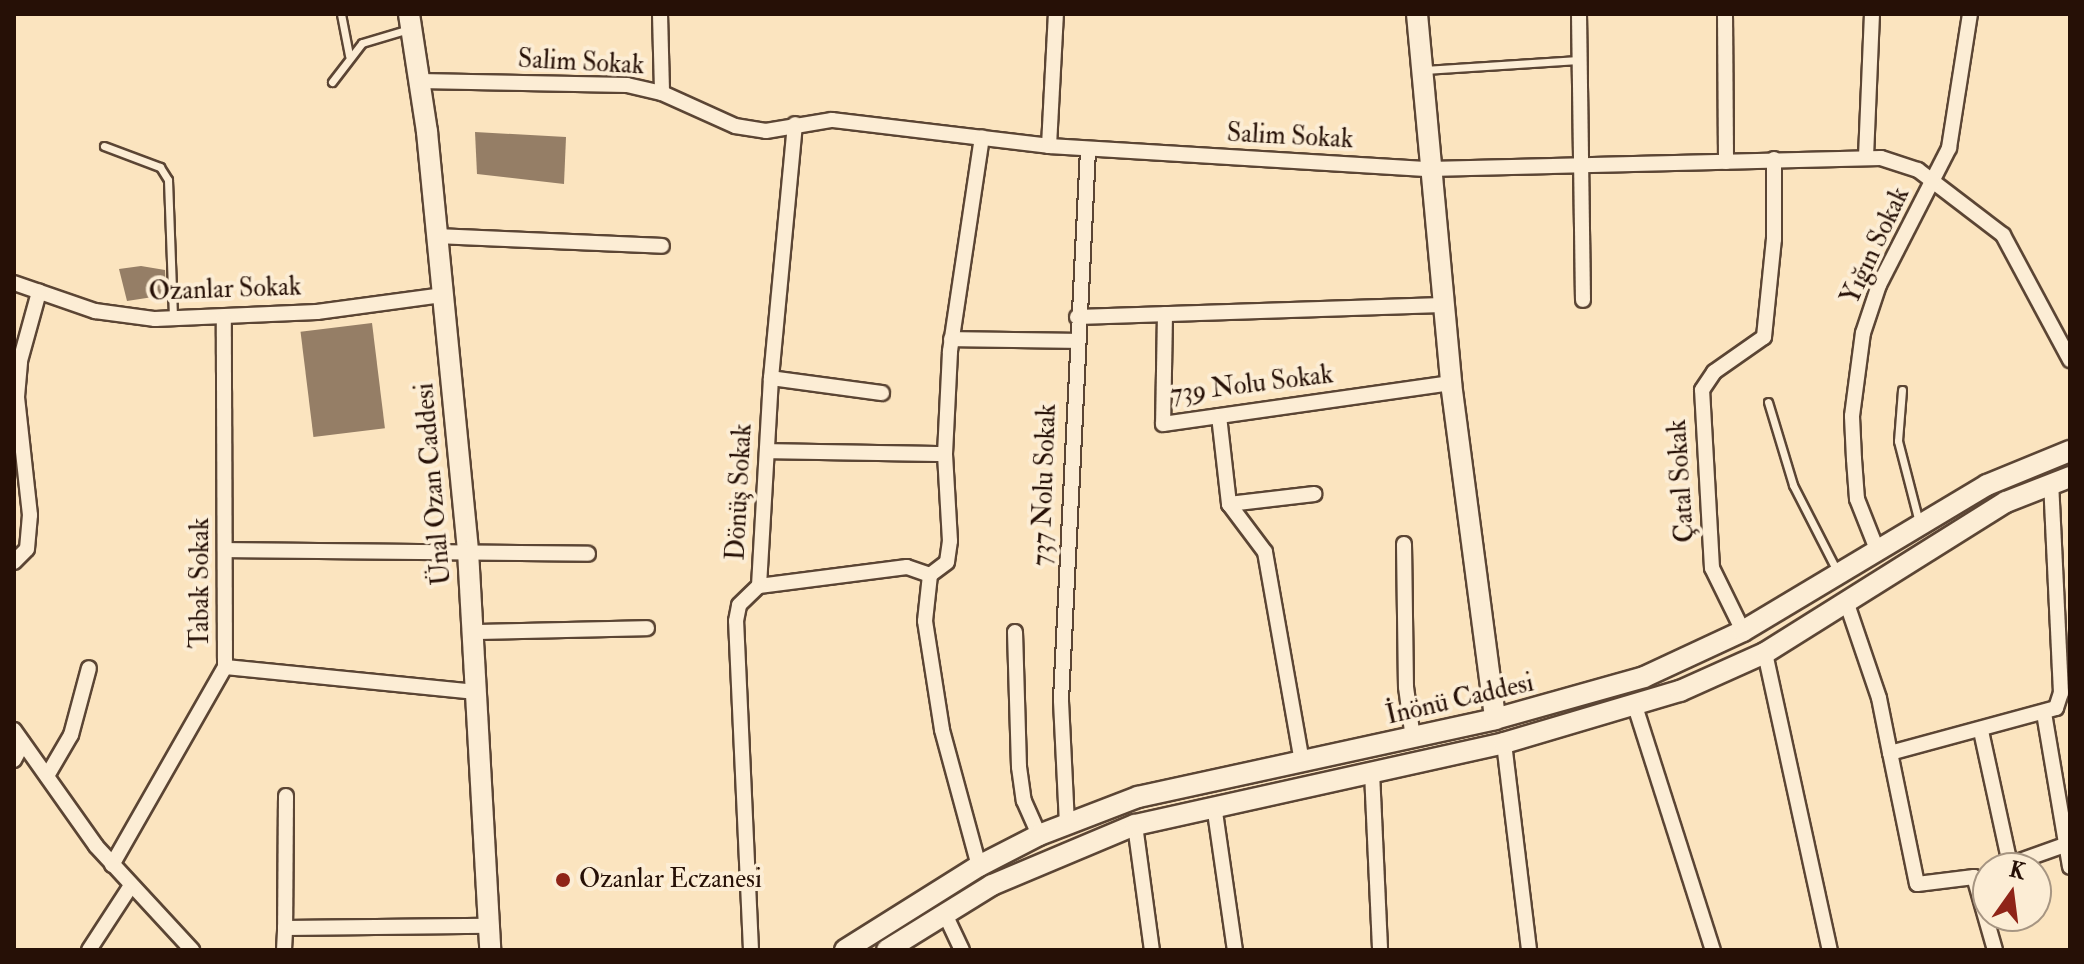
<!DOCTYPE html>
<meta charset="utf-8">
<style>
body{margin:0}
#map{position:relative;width:2084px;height:964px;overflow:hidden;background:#fbe4bf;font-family:"IM FELL Double Pica",serif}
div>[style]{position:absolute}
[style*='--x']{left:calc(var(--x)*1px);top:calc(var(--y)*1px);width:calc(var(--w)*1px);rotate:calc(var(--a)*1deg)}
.building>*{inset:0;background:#957e66;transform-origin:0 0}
.roads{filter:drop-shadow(2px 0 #5b4534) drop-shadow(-2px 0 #5b4534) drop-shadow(0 2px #5b4534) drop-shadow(0 -2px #5b4534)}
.lane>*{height:7px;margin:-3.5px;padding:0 3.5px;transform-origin:3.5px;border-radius:3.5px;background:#fcedd5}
.street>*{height:14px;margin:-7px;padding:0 7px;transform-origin:7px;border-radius:7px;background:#fcedd5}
.secondary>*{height:20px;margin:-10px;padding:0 10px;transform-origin:10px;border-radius:10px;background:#fcedd5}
.dots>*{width:22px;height:22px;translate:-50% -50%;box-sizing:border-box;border:4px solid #fcedd5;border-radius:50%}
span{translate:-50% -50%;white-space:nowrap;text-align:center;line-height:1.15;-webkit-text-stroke:8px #fcedd5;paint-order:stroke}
.street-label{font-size:26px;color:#261006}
.poi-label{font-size:26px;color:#261006}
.left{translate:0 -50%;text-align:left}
.frame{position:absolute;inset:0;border:16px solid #261006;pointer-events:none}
.north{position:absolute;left:1972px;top:852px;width:80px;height:80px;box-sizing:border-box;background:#fcedd5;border:2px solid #a69582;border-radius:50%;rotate:14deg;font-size:22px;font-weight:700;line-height:32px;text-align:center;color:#261006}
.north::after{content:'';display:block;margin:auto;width:28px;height:36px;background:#8f2418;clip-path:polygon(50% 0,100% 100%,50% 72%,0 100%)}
</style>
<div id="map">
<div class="building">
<i style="clip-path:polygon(475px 132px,566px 137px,564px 184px,477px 174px)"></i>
<i style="clip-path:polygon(141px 266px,165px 270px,166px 295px,127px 301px,119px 269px)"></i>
<i style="left:372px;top:323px;width:106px;height:72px;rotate:83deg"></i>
</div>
<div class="roads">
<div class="lane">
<i style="--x:341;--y:14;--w:42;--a:79"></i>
<i style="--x:1424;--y:70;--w:155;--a:-3.7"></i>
<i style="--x:332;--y:82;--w:49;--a:-52.4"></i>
<i style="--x:362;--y:43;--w:49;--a:-16.6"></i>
<i style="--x:104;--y:146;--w:60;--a:20.6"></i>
<i style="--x:160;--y:167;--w:15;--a:58"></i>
<i style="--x:168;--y:180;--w:138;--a:87.9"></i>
<i style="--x:1902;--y:390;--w:51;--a:94.5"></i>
<i style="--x:1898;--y:441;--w:84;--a:75.5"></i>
<i style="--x:1768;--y:402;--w:87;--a:73.2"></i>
<i style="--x:1793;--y:485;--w:97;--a:62.9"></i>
</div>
<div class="street">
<i style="--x:660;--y:14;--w:79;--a:88.5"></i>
<i style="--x:1579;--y:14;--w:286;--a:89.2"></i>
<i style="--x:1725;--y:14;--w:148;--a:89.6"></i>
<i style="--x:419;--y:81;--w:208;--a:1.1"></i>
<i style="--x:627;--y:85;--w:36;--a:13"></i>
<i style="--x:662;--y:93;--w:80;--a:24.3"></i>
<i style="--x:735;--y:126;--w:31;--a:9"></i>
<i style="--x:766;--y:131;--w:67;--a:-9.5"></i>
<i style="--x:832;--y:120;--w:219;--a:6.8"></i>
<i style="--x:1049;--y:146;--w:381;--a:3.5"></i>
<i style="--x:1429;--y:169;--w:452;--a:-1.4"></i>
<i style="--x:1881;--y:158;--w:39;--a:18"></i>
<i style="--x:1918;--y:170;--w:107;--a:37.4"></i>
<i style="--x:2003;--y:235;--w:142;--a:61.8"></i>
<i style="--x:1049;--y:146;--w:132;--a:-87"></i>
<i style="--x:1866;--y:157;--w:143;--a:-87.6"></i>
<i style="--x:437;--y:236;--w:225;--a:2.5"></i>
<i style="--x:14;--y:283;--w:86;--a:19.1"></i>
<i style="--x:95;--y:311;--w:61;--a:7.6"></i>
<i style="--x:155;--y:319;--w:162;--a:-2.5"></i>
<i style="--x:317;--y:312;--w:126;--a:-7.7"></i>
<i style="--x:1165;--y:314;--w:110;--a:91"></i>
<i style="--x:1163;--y:424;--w:291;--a:-8.1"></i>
<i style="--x:1077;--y:317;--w:366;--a:-1.9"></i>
<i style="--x:951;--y:339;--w:125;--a:0.9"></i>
<i style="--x:771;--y:378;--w:112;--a:7.7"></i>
<i style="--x:1219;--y:416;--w:89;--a:83.5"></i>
<i style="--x:1229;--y:504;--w:60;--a:53.1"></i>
<i style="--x:1265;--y:552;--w:212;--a:80"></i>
<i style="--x:767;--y:451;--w:178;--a:1"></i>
<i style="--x:1229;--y:504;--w:86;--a:-6.7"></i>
<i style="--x:1404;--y:544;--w:143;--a:89.2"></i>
<i style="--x:1406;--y:687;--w:52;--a:82.3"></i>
<i style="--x:1876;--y:547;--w:52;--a:-111.6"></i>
<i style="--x:1857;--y:499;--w:40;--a:-94.3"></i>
<i style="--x:1854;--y:459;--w:43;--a:-92.7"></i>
<i style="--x:1852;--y:416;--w:84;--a:-82.5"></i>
<i style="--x:1863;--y:333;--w:51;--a:-71.6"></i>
<i style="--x:1879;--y:285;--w:154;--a:-62.9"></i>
<i style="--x:1949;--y:148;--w:136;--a:-81.1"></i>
<i style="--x:225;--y:550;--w:363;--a:0.6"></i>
<i style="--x:14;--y:562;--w:18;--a:-45"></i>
<i style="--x:27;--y:549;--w:34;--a:-85"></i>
<i style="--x:30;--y:515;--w:119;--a:-96.3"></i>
<i style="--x:17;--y:397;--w:36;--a:-85"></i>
<i style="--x:20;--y:361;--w:72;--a:-74.6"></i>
<i style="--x:930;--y:575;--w:21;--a:-37"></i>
<i style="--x:947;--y:562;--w:21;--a:-82"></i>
<i style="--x:950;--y:541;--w:87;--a:-93.3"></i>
<i style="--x:945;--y:454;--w:103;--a:-87.2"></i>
<i style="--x:950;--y:351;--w:216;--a:-81.5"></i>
<i style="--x:930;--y:575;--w:46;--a:96.2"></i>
<i style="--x:925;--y:621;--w:110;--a:81.1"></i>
<i style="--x:942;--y:730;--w:141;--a:74.8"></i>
<i style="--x:759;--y:586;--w:149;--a:-7.3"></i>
<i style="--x:907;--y:567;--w:24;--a:19"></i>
<i style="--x:1846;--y:601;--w:102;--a:71.2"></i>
<i style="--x:1879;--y:698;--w:56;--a:78.7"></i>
<i style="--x:1743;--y:631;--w:70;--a:-116.2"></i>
<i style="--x:1712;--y:568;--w:178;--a:-93.2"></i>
<i style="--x:1702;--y:390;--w:22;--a:-56"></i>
<i style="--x:1714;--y:372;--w:61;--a:-35"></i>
<i style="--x:1764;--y:337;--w:99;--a:-84.2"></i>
<i style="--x:1774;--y:239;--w:80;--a:-90"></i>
<i style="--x:474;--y:632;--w:173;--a:-1.3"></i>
<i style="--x:1015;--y:632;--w:135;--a:88.3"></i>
<i style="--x:1019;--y:767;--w:34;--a:82"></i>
<i style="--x:1024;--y:801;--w:37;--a:66"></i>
<i style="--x:1765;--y:653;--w:304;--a:77.7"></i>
<i style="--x:225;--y:667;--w:253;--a:5.7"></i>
<i style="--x:1635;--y:706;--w:256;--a:72.3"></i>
<i style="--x:2044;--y:713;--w:156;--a:80.4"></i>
<i style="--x:14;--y:730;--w:142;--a:54.7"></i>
<i style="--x:96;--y:846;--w:142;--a:47.3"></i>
<i style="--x:1981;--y:731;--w:136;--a:77.7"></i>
<i style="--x:1504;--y:743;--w:209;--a:83.1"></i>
<i style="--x:14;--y:760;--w:19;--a:-62"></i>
<i style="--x:1372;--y:772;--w:178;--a:87.4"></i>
<i style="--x:47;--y:776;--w:48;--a:-59.7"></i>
<i style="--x:71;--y:735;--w:69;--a:-75"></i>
<i style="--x:286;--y:796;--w:132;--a:90.4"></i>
<i style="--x:285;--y:928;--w:203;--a:-0.6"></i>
<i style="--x:1214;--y:805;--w:147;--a:81.8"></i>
<i style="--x:1067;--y:824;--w:124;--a:-92.8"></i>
<i style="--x:1061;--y:700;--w:552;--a:-87.19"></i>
<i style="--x:1135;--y:825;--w:126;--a:82.3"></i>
<i style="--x:112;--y:865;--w:228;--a:-60.3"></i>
<i style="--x:225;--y:667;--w:348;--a:-90.2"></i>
<i style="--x:2000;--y:868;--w:69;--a:-19.5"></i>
<i style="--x:944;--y:912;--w:42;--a:64.7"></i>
<i style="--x:89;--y:950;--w:75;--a:-56.9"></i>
<i style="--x:284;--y:950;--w:22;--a:-87"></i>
<i style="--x:751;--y:950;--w:329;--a:-92.6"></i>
<i style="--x:736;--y:621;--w:16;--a:-79"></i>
<i style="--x:739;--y:605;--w:28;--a:-44"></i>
<i style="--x:759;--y:586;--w:208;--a:-86.7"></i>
<i style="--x:771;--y:378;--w:255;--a:-84.6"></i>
<i style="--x:1995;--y:950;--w:76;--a:-106"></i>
<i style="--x:1974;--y:877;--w:57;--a:173"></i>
<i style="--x:1917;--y:884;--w:134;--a:-101.6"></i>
<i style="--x:1890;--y:753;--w:172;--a:-15.2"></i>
<i style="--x:2056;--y:708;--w:16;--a:-72"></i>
<i style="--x:2061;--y:693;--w:209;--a:-92.7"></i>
</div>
<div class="secondary">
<i style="--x:409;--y:14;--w:119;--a:81.3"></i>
<i style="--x:427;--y:132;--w:421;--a:84.4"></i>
<i style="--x:468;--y:551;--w:400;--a:86.8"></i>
<i style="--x:1417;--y:14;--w:371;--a:84.7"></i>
<i style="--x:1451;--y:383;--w:339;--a:82.5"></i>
<i style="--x:845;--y:950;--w:158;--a:-32.1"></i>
<i style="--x:979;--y:866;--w:68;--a:-27.3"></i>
<i style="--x:1039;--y:835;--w:106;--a:-21"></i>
<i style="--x:1138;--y:797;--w:365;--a:-12.3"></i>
<i style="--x:1495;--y:719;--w:155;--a:-15.7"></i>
<i style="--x:1644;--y:677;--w:109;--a:-24.9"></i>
<i style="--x:1743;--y:631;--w:284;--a:-30.9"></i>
<i style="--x:1987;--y:485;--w:90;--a:-22.3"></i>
<i style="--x:887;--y:950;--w:123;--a:-31.8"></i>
<i style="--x:992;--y:885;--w:155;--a:-22.8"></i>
<i style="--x:1135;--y:825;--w:378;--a:-12.5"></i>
<i style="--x:1504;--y:743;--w:184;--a:-16.5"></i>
<i style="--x:1680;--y:691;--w:93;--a:-24.1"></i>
<i style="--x:1765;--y:653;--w:284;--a:-32.1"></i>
<i style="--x:2006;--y:502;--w:69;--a:-21.3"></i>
</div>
</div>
<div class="dots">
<i style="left:563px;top:880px;background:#8f2418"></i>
</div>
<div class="street-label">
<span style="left:581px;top:63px;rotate:3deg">Salim Sokak</span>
<span style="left:1290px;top:137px;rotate:3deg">Salim Sokak</span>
<span style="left:1876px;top:246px;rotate:-65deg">Yığın Sokak</span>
<span style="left:225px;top:290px;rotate:-2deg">Ozanlar Sokak</span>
<span style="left:1252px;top:385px;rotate:-7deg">739 Nolu Sokak</span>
<span style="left:1682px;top:481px;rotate:-94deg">Çatal Sokak</span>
<span style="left:434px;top:484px;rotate:-95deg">Ünal Ozan Caddesi</span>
<span style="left:1045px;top:485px;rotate:-88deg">737 Nolu Sokak</span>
<span style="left:740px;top:492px;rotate:-87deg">Dönüş Sokak</span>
<span style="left:201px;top:583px;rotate:-90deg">Tabak Sokak</span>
<span style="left:1460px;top:700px;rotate:-13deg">İnönü Caddesi</span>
</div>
<div class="poi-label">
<span class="left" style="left:579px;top:880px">Ozanlar Eczanesi</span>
</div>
<div class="frame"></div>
<div class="north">K</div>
</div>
